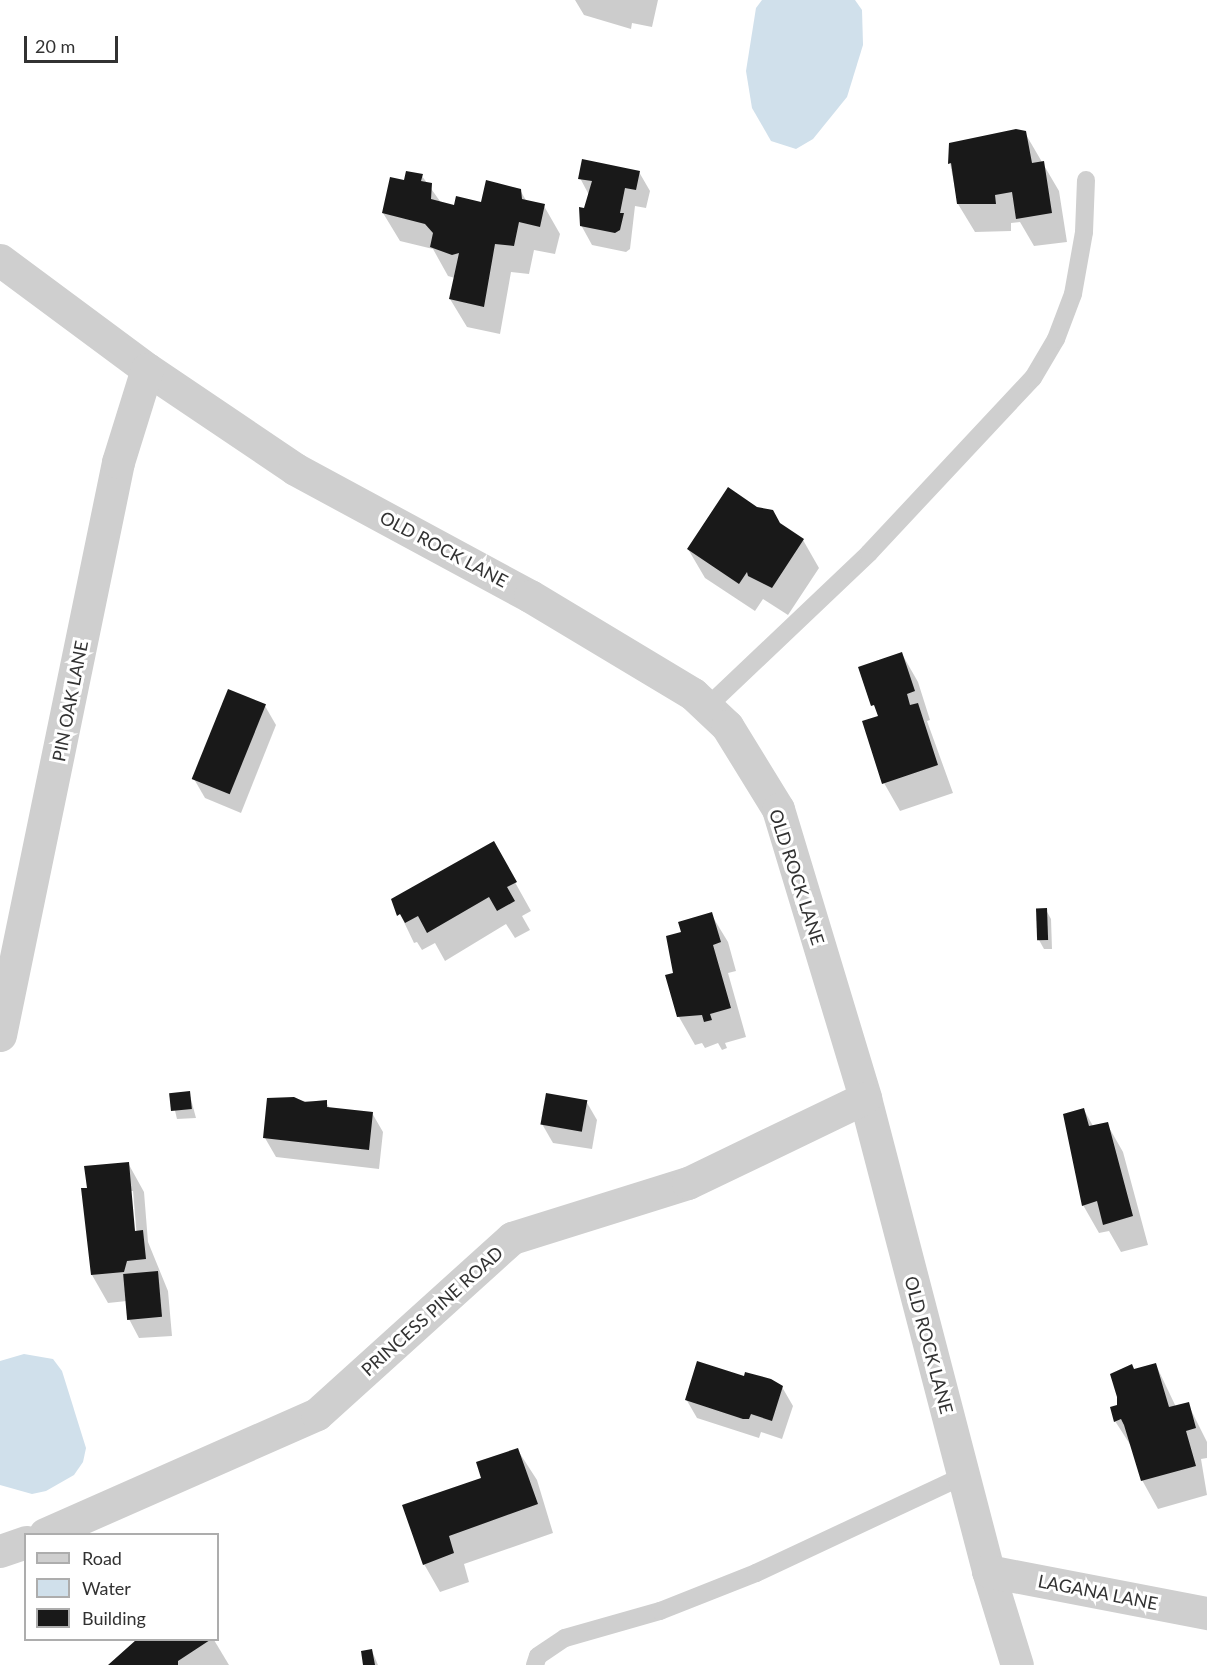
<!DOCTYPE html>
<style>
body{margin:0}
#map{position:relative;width:1207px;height:1665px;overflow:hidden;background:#fff;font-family:Lato,sans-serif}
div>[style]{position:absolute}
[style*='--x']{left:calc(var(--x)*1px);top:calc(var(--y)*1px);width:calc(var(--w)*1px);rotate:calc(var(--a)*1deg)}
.water>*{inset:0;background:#d0e0eb}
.shadow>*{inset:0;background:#0003}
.building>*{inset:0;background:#191919;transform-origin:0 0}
.lane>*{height:18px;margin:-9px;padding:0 9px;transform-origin:9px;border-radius:9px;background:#cfcfcf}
.street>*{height:33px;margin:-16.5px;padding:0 16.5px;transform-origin:16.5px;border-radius:16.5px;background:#cfcfcf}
span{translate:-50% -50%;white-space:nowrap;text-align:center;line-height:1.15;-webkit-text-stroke:6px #fff;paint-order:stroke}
.street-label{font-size:18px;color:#323232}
.legend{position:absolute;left:24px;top:1533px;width:195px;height:108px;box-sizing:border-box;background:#fff;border:2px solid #adadad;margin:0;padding:8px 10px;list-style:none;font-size:18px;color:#323232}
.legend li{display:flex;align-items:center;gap:12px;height:30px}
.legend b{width:30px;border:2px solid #adadad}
.scale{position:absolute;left:24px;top:36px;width:94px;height:27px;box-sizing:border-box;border:3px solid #323232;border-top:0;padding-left:8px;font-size:18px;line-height:21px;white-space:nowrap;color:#323232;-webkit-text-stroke:4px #fff;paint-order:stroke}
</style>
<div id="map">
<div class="water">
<i style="clip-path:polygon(762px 0,855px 0,862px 10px,863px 45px,847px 97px,813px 139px,796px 149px,771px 141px,752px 108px,746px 71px,756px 8px)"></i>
<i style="clip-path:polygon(24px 1354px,53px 1359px,62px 1371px,86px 1448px,83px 1462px,74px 1475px,46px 1491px,32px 1494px,0 1485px,0 1361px)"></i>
</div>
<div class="shadow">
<i style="clip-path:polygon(575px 0,658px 0,652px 27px,632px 23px,631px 29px,584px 15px)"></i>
<i style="clip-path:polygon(1025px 133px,1059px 191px,1067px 242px,1034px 246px,1020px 222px,1011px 223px,1011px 231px,975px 232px,958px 204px,950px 163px)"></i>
<i style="clip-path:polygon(639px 172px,650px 191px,646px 208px,635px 206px,630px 249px,626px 252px,592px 245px,581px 225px,589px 195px,580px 178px)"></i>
<i style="clip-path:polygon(422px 176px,442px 204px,455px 207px,482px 204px,520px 190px,527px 202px,544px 206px,560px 234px,555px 254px,534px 250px,529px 274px,511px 272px,500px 334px,467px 327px,450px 299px,455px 278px,448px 276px,433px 249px,400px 241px,383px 213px,405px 182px)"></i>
<i style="clip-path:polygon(781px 526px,803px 540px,819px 568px,788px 615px,763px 599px,755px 611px,705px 578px,688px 549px)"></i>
<i style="clip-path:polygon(902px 654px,918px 682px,930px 720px,927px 721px,953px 793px,900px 811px,884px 783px,879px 717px,860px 668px)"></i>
<i style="clip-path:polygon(265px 706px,276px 725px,241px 813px,205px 798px,194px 779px)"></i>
<i style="clip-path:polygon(493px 843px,531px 911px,522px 916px,530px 930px,515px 938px,506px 924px,445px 961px,435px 943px,422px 950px,417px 942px,414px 943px,393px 899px)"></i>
<i style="clip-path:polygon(1046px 910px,1051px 919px,1052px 949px,1044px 949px,1039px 940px)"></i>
<i style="clip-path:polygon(711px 914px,728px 942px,736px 971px,728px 973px,746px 1037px,725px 1043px,727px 1048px,722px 1050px,718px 1043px,705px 1048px,702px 1043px,695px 1045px,679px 1017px,675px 974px,683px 933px)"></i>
<i style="clip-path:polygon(189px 1092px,196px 1118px,177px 1119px,171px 1094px)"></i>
<i style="clip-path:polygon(268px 1099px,326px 1102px,330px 1109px,372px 1113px,383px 1132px,379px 1169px,276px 1157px,265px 1138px)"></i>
<i style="clip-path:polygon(586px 1101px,597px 1120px,592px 1149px,553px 1143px,542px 1124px)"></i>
<i style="clip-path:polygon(1084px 1110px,1093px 1126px,1107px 1124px,1123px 1152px,1148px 1245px,1121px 1252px,1109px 1231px,1099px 1233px,1083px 1205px)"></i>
<i style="clip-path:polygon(evenodd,128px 1163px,144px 1192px,148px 1242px,168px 1291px,172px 1336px,139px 1338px,129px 1319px,127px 1301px,108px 1303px,92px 1275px,128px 1163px,130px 1191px,133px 1191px,137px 1238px,134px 1238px,130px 1191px)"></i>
<i style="clip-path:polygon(1156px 1365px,1176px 1407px,1188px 1404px,1207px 1442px,1207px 1458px,1201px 1459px,1207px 1495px,1158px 1509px,1142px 1480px,1133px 1449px,1115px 1421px,1134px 1371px)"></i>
<i style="clip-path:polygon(782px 1387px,793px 1406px,782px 1439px,761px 1432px,759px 1438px,697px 1418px,686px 1399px)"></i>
<i style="clip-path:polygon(517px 1449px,537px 1480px,553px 1533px,464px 1564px,469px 1582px,440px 1592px,424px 1564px,483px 1479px)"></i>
<i style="clip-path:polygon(139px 1640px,214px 1640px,229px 1665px,110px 1665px)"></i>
<i style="clip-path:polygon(372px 1651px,378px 1665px,364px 1665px)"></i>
</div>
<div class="building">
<i style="clip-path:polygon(1016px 129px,1026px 131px,1032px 163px,1044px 161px,1052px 213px,1016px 219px,1012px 192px,995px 195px,996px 204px,957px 204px,951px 163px,948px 164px,949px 143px)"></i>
<i style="clip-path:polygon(582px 159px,640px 171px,636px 190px,625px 188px,620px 213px,624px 213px,620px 230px,615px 233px,580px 226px,579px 207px,584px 208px,592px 181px,578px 179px)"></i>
<i style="clip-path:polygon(406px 171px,423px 174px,421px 181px,432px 183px,431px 199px,454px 205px,456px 196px,481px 202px,486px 180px,521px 189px,522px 199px,545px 204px,540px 227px,519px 222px,514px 246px,495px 244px,484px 307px,449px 299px,459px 253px,452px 255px,430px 247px,433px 233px,425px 224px,382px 213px,390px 177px,404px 180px)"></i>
<i style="clip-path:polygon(728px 487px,757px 507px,773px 510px,780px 523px,804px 539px,772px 588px,748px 576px,747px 572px,739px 584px,687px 549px)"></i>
<i style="clip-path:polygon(902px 652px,915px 691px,907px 694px,910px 705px,918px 703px,938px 765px,882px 784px,862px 721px,878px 716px,874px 705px,871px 706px,858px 667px)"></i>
<i style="left:228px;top:689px;width:41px;height:97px;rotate:22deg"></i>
<i style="clip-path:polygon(494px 841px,517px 882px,507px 887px,515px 901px,497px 911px,489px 897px,427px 933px,418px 916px,405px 923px,400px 914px,397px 916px,391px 899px)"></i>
<i style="left:1047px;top:908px;width:32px;height:11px;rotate:88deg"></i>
<i style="clip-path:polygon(712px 912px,721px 942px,713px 945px,731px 1008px,710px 1014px,712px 1020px,704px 1022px,702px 1015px,677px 1017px,665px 975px,673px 973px,666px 936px,681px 932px,678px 922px)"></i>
<i style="left:190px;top:1091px;width:18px;height:21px;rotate:84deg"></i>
<i style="left:546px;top:1093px;width:42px;height:32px;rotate:10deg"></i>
<i style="clip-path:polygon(294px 1097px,305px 1102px,327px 1100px,327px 1107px,373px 1112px,369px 1150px,263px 1138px,267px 1098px)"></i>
<i style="clip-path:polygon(1084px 1108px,1089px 1126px,1108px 1122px,1133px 1216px,1103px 1225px,1097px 1201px,1082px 1206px,1063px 1114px)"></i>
<i style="clip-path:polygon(129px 1162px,135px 1231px,143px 1230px,146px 1259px,127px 1261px,124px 1272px,91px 1275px,81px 1188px,87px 1188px,84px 1166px)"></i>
<i style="left:158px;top:1271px;width:46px;height:35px;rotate:85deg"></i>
<i style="clip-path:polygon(697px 1361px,744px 1376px,745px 1372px,771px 1379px,783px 1386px,772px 1421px,751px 1414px,749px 1419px,743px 1419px,685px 1400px)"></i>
<i style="clip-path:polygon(1156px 1363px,1169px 1407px,1189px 1402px,1196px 1428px,1186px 1431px,1196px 1466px,1141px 1481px,1124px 1425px,1121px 1419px,1114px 1422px,1110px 1407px,1117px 1405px,1117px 1397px,1110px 1374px,1132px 1364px,1134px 1369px)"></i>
<i style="clip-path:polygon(518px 1448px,538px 1504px,449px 1536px,454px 1553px,423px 1565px,402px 1505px,481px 1478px,476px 1462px)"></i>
<i style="clip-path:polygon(136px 1640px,210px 1640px,178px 1661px,178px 1665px,108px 1665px)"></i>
<i style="clip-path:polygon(372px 1649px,375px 1665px,363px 1665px,361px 1651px)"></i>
</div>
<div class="lane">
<i style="--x:707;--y:707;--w:224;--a:-43.5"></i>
<i style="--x:869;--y:553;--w:240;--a:-46.9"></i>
<i style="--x:1033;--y:378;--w:45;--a:-59.5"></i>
<i style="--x:1056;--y:339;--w:48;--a:-69.3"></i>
<i style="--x:1073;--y:294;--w:63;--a:-79.9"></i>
<i style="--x:1084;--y:232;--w:52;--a:-87.8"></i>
<i style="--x:535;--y:1665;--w:9;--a:-72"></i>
<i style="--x:538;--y:1656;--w:32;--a:-34"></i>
<i style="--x:565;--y:1638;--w:99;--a:-15.9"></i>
<i style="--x:660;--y:1611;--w:103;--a:-21.6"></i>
<i style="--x:756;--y:1573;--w:229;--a:-25.1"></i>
</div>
<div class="street">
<i style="--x:0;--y:260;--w:183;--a:36.6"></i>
<i style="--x:147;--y:369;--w:179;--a:34"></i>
<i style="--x:295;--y:469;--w:267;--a:28.4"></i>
<i style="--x:530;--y:596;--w:190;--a:31"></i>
<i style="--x:693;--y:694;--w:47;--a:43.3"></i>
<i style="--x:727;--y:726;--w:97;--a:58.4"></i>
<i style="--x:778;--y:809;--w:302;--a:73.2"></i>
<i style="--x:865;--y:1098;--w:489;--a:75.4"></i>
<i style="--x:988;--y:1571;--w:98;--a:72.9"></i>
<i style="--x:0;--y:1035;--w:585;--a:-78.36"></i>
<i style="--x:118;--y:462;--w:97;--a:-72.7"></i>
<i style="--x:45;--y:1534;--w:297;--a:-23.8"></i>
<i style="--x:317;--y:1414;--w:263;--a:-42.1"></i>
<i style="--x:512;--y:1238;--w:184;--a:-17.4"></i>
<i style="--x:688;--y:1183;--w:196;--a:-25.7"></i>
<i style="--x:0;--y:1551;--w:28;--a:-19"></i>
<i style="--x:988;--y:1571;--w:223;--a:10.9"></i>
</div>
<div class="street-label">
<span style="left:444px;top:549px;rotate:28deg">OLD ROCK LANE</span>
<span style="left:70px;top:701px;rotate:-79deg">PIN OAK LANE</span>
<span style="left:797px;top:877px;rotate:72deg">OLD ROCK LANE</span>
<span style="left:432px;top:1311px;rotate:-42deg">PRINCESS PINE ROAD</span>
<span style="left:929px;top:1345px;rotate:75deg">OLD ROCK LANE</span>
<span style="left:1098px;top:1592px;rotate:11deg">LAGANA LANE</span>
</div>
<ul class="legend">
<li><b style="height:8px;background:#cfcfcf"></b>Road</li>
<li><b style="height:16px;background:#d0e0eb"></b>Water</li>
<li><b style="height:16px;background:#191919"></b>Building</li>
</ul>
<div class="scale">20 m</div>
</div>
